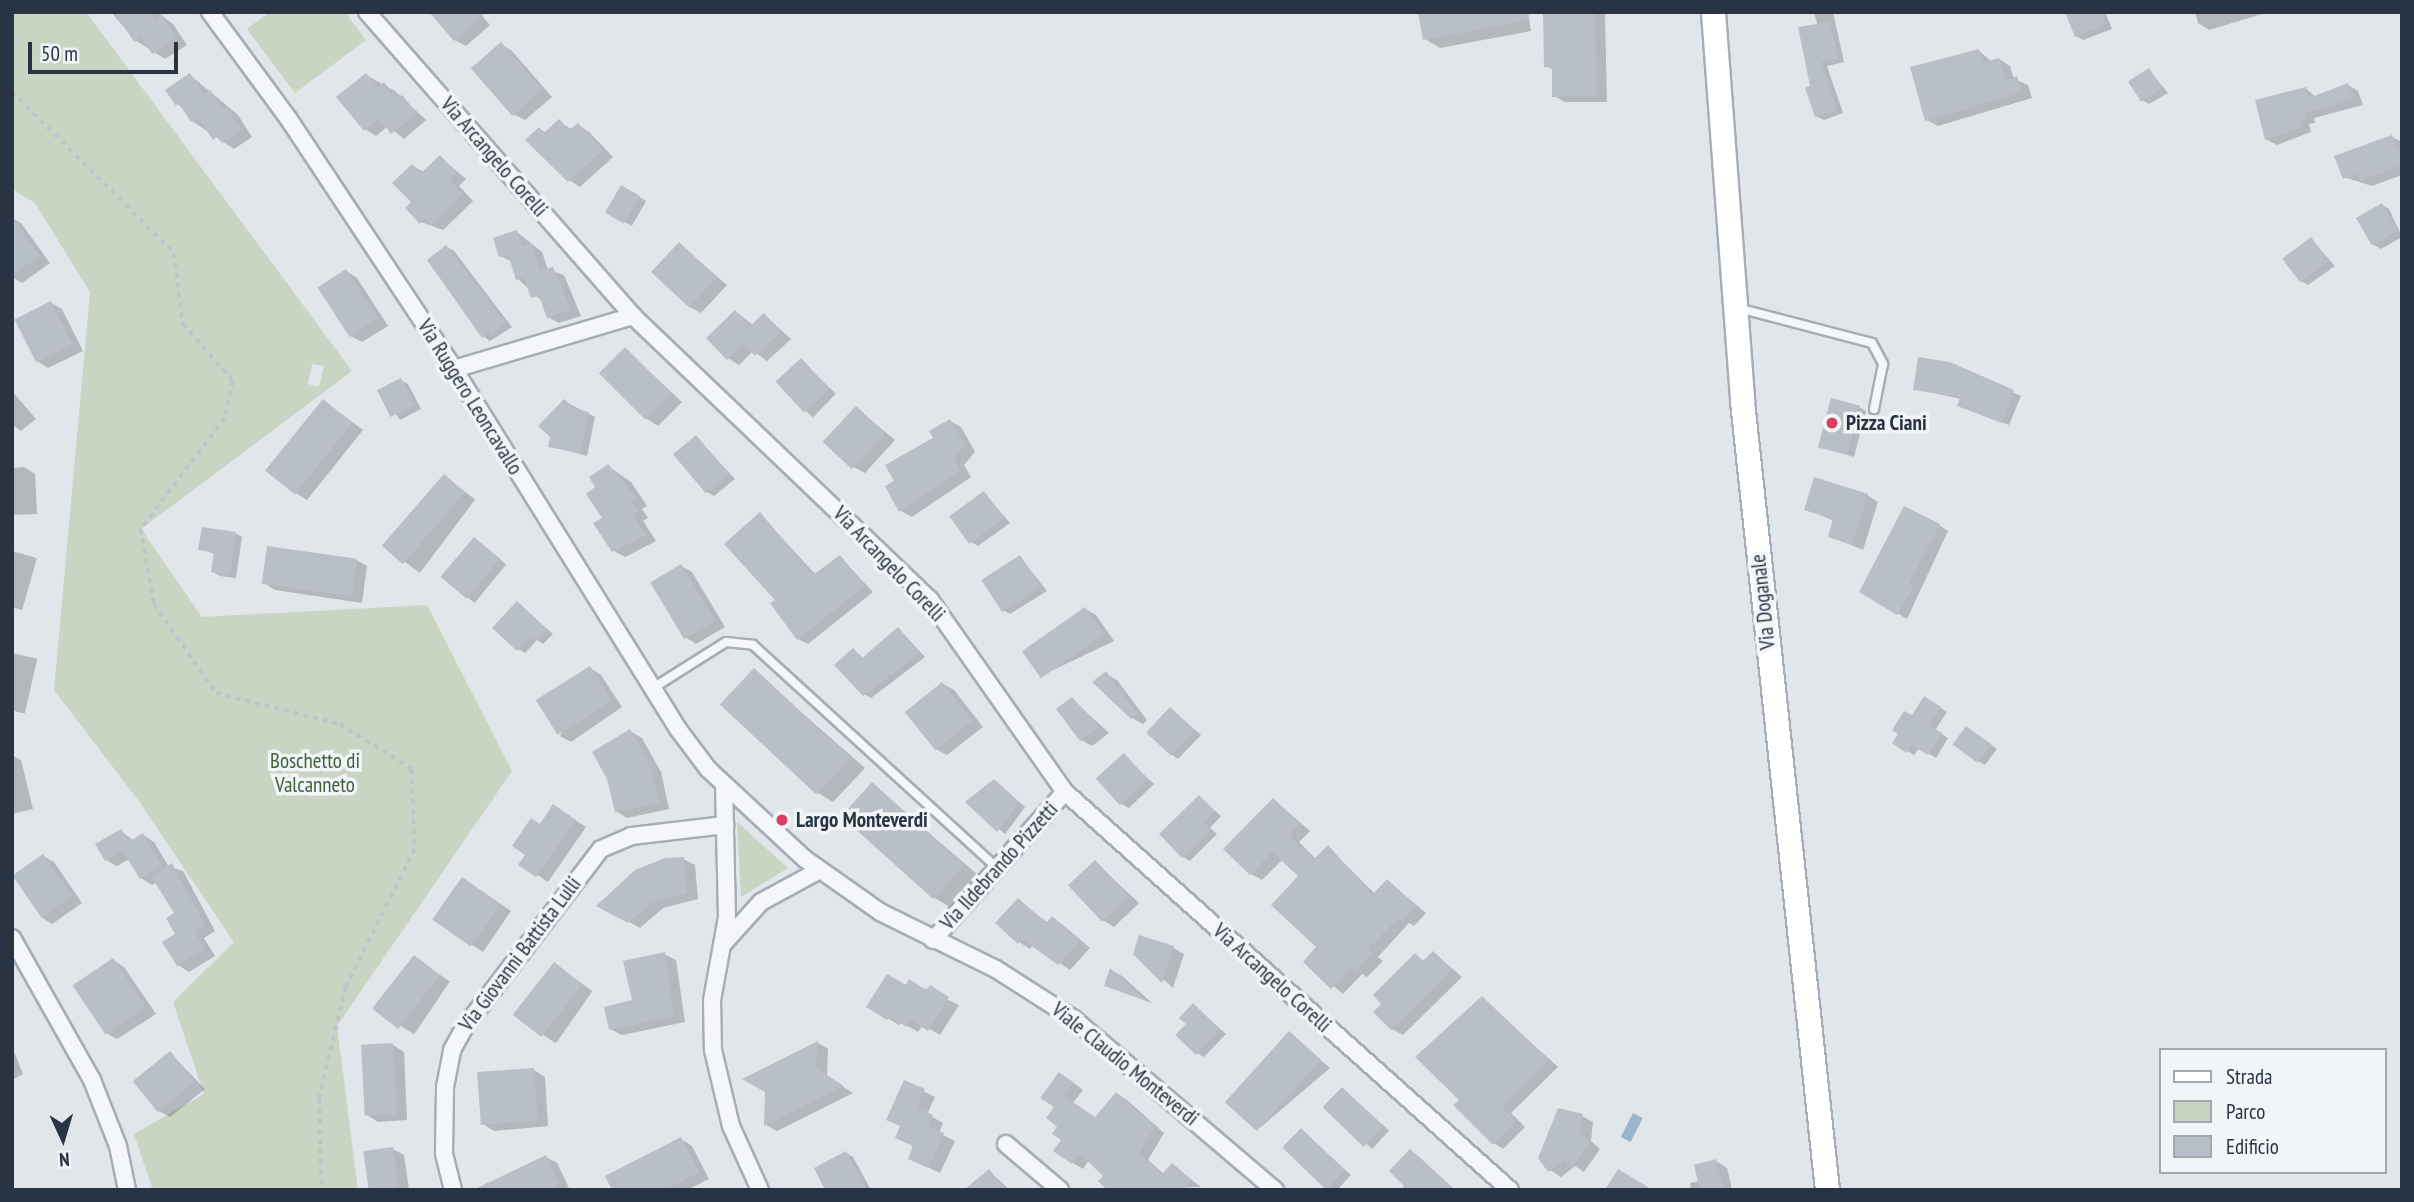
<!DOCTYPE html>
<style>
body{margin:0}
#map{position:relative;width:2414px;height:1202px;overflow:hidden;background:#e1e6eb;font-family:"PT Sans Narrow",sans-serif}
div>[style]{position:absolute}
[style*='--x']{left:calc(var(--x)*1px);top:calc(var(--y)*1px);width:calc(var(--w)*1px);rotate:calc(var(--a)*1deg)}
.green>*{inset:0;background:#c8d5c2}
.water>*{inset:0;background:#9ab6cd;transform-origin:0 0}
.shadow>*{inset:0;background:#0003;transform-origin:0 0}
.building>*{inset:0;background:#b8bfc9;transform-origin:0 0}
.path>*{height:3.5px;margin-top:-1.75px;transform-origin:0;background:repeating-linear-gradient(90deg,#c0c4ca 0 5px,transparent 0 10px)}
.roads{filter:drop-shadow(2px 0 #a6adb6) drop-shadow(-2px 0 #a6adb6) drop-shadow(0 2px #a6adb6) drop-shadow(0 -2px #a6adb6)}
.service>*{height:8px;margin:-4px;padding:0 4px;transform-origin:4px;border-radius:4px;background:#f5f6f9}
.minor>*{height:16px;margin:-8px;padding:0 8px;transform-origin:8px;border-radius:8px;background:#f5f6f9}
.secondary>*{height:23px;margin:-11.5px;padding:0 11.5px;transform-origin:11.5px;border-radius:11.5px;background:#fff}
.dots>*{width:19px;height:19px;translate:-50% -50%;box-sizing:border-box;border:4px solid #f1f5f8;border-radius:50%}
span{translate:-50% -50%;white-space:nowrap;text-align:center;line-height:1.15;-webkit-text-stroke:7px #f1f5f8;paint-order:stroke}
.street-label{font-size:21px;color:#283444}
.poi-label{font-size:21px;color:#283444;font-weight:700}
.left{translate:0 -50%;text-align:left}
.park-label{font-size:21px;color:#3f6135}
.frame{position:absolute;inset:0;border:14px solid #283444;pointer-events:none}
.legend{position:absolute;left:2159px;top:1048px;width:228px;height:126px;box-sizing:border-box;background:#f1f5f8;border:2px solid #a1a8b0;margin:0;padding:9px 12px;list-style:none;font-size:21px;color:#283444}
.legend li{display:flex;align-items:center;gap:14px;height:35px}
.legend b{width:35px;border:2px solid #a1a8b0}
.north{position:absolute;left:28px;top:1104px;width:70px;height:70px;-webkit-text-stroke:5px #f1f5f8;paint-order:stroke;rotate:176deg;font-size:19px;font-weight:700;line-height:28px;text-align:center;color:#283444}
.north::after{content:'';display:block;margin:auto;width:24px;height:32px;background:#283444;clip-path:polygon(50% 0,100% 100%,50% 72%,0 100%)}
.scale{position:absolute;left:28px;top:42px;width:150px;height:32px;box-sizing:border-box;border:4px solid #283444;border-top:0;padding-left:9px;font-size:21px;line-height:24px;white-space:nowrap;color:#283444;-webkit-text-stroke:5px #f1f5f8;paint-order:stroke}
</style>
<div id="map">
<div class="green">
<i style="clip-path:polygon(evenodd,12px 12px,86px 12px,352px 371px,141px 529px,202px 617px,427px 605px,512px 771px,337px 1026px,358px 1190px,153px 1190px,134px 1134px,204px 1094px,173px 1002px,234px 942px,138px 800px,54px 690px,90px 292px,35px 203px,12px 189px,12px 12px,312px 364px,324px 366px,319px 387px,308px 384px,312px 364px)"></i>
<i style="clip-path:polygon(270px 12px,345px 12px,366px 40px,295px 93px,247px 29px)"></i>
<i style="clip-path:polygon(737px 822px,788px 868px,741px 897px)"></i>
</div>
<div class="water">
<i style="left:1633px;top:1113px;width:11px;height:27px;rotate:27deg"></i>
</div>
<div class="shadow">
<i style="clip-path:polygon(111px 12px,157px 12px,173px 24px,187px 45px,165px 59px,135px 40px)"></i>
<i style="clip-path:polygon(479px 12px,490px 25px,466px 46px,455px 40px)"></i>
<i style="clip-path:polygon(1528px 12px,1531px 31px,1440px 48px,1425px 39px)"></i>
<i style="clip-path:polygon(1545px 12px,1605px 14px,1607px 102px,1565px 102px,1554px 96px,1554px 70px,1546px 66px)"></i>
<i style="clip-path:polygon(1814px 12px,1833px 12px,1844px 62px,1827px 66px,1843px 113px,1824px 120px,1816px 116px,1812px 87px,1818px 27px)"></i>
<i style="clip-path:polygon(2078px 12px,2105px 12px,2112px 29px,2083px 40px,2076px 36px)"></i>
<i style="clip-path:polygon(2195px 12px,2269px 12px,2209px 30px,2198px 23px)"></i>
<i style="clip-path:polygon(501px 44px,512px 51px,552px 97px,525px 120px,513px 114px,474px 68px)"></i>
<i style="clip-path:polygon(1979px 51px,1992px 62px,1999px 59px,2010px 66px,2014px 79px,2028px 85px,2032px 98px,1938px 126px,1927px 120px)"></i>
<i style="clip-path:polygon(2149px 70px,2168px 93px,2149px 104px,2142px 100px)"></i>
<i style="clip-path:polygon(190px 75px,238px 115px,252px 137px,234px 149px,192px 121px,167px 90px)"></i>
<i style="clip-path:polygon(366px 75px,395px 91px,426px 120px,404px 139px,388px 126px,376px 136px,365px 129px)"></i>
<i style="clip-path:polygon(2348px 85px,2358px 91px,2363px 105px,2314px 118px,2315px 123px,2309px 124px,2311px 132px,2277px 145px,2266px 139px,2306px 89px,2316px 97px)"></i>
<i style="clip-path:polygon(559px 121px,572px 130px,578px 125px,589px 132px,613px 157px,580px 187px,569px 180px,539px 129px,547px 133px)"></i>
<i style="clip-path:polygon(2392px 137px,2402px 142px,2402px 175px,2372px 186px,2344px 177px)"></i>
<i style="clip-path:polygon(440px 157px,466px 179px,459px 186px,473px 201px,443px 230px,421px 222px,414px 202px,412px 166px,424px 172px)"></i>
<i style="left:622px;top:187px;width:28px;height:29px;rotate:30deg"></i>
<i style="clip-path:polygon(2382px 205px,2389px 209px,2402px 237px,2381px 249px,2374px 245px)"></i>
<i style="clip-path:polygon(12px 218px,21px 223px,50px 263px,22px 283px,12px 277px)"></i>
<i style="clip-path:polygon(517px 232px,542px 252px,548px 270px,564px 275px,581px 316px,559px 323px,548px 317px,544px 303px,518px 279px,513px 262px,500px 256px)"></i>
<i style="clip-path:polygon(2311px 239px,2335px 266px,2308px 285px,2301px 281px)"></i>
<i style="clip-path:polygon(679px 244px,727px 285px,701px 313px,690px 307px)"></i>
<i style="clip-path:polygon(447px 247px,454px 251px,512px 327px,490px 341px,483px 336px)"></i>
<i style="clip-path:polygon(346px 271px,357px 278px,388px 326px,362px 342px,351px 336px)"></i>
<i style="clip-path:polygon(51px 303px,62px 309px,83px 351px,48px 368px,37px 361px)"></i>
<i style="clip-path:polygon(736px 312px,753px 325px,764px 315px,791px 339px,767px 361px,753px 351px,739px 365px,728px 358px)"></i>
<i style="clip-path:polygon(625px 349px,682px 402px,658px 426px,647px 419px)"></i>
<i style="left:802px;top:361px;width:47px;height:33px;rotate:44deg"></i>
<i style="clip-path:polygon(1950px 364px,2021px 396px,2009px 425px,1966px 409px,1961px 399px,1915px 389px)"></i>
<i style="clip-path:polygon(401px 380px,408px 384px,421px 409px,400px 420px,379px 391px)"></i>
<i style="clip-path:polygon(12px 391px,36px 419px,21px 431px,12px 425px)"></i>
<i style="clip-path:polygon(324px 401px,363px 430px,307px 500px,296px 493px)"></i>
<i style="clip-path:polygon(564px 401px,595px 417px,587px 456px,550px 446px)"></i>
<i style="clip-path:polygon(1859px 407px,1866px 411px,1854px 457px,1820px 446px)"></i>
<i style="clip-path:polygon(856px 408px,895px 440px,865px 473px,854px 467px)"></i>
<i style="clip-path:polygon(950px 421px,961px 427px,975px 452px,964px 465px,971px 477px,912px 517px,901px 511px,897px 482px)"></i>
<i style="clip-path:polygon(696px 437px,735px 479px,714px 496px,707px 492px)"></i>
<i style="clip-path:polygon(608px 466px,631px 482px,647px 506px,642px 509px,648px 518px,643px 521px,656px 541px,625px 557px,614px 551px,598px 488px)"></i>
<i style="clip-path:polygon(24px 467px,35px 474px,37px 514px,12px 515px,12px 468px)"></i>
<i style="left:444px;top:476px;width:39px;height:92px;rotate:37deg"></i>
<i style="clip-path:polygon(984px 493px,1010px 523px,978px 546px,971px 542px)"></i>
<i style="clip-path:polygon(1867px 495px,1878px 502px,1863px 550px,1830px 536px,1834px 521px,1806px 509px)"></i>
<i style="clip-path:polygon(760px 514px,816px 575px,840px 557px,873px 592px,808px 644px,798px 639px,777px 600px)"></i>
<i style="clip-path:polygon(1939px 525px,1948px 531px,1907px 619px,1862px 592px)"></i>
<i style="clip-path:polygon(235px 533px,242px 537px,236px 578px,220px 576px,213px 572px,215px 554px,200px 549px)"></i>
<i style="left:475px;top:539px;width:40px;height:50px;rotate:39deg"></i>
<i style="left:12px;top:551px;width:26px;height:54px;rotate:16deg"></i>
<i style="clip-path:polygon(1020px 557px,1047px 591px,1010px 614px,1003px 610px)"></i>
<i style="clip-path:polygon(356px 560px,367px 566px,362px 603px,275px 590px,264px 583px)"></i>
<i style="clip-path:polygon(681px 566px,692px 572px,725px 627px,696px 644px,685px 637px)"></i>
<i style="clip-path:polygon(517px 603px,553px 634px,543px 644px,537px 640px,525px 653px,518px 649px)"></i>
<i style="clip-path:polygon(1085px 609px,1096px 615px,1114px 641px,1047px 673px,1036px 667px)"></i>
<i style="clip-path:polygon(899px 629px,925px 657px,871px 698px,864px 694px,853px 650px,864px 658px)"></i>
<i style="left:12px;top:653px;width:26px;height:56px;rotate:13deg"></i>
<i style="clip-path:polygon(590px 668px,601px 675px,622px 707px,571px 742px,560px 736px)"></i>
<i style="clip-path:polygon(754px 671px,865px 768px,833px 802px,818px 793px)"></i>
<i style="clip-path:polygon(1106px 674px,1117px 680px,1147px 720px,1143px 724px,1132px 718px)"></i>
<i style="clip-path:polygon(943px 684px,954px 690px,983px 727px,947px 755px,936px 749px)"></i>
<i style="clip-path:polygon(1925px 698px,1947px 712px,1935px 730px,1948px 738px,1936px 758px,1919px 748px,1914px 755px,1894px 743px)"></i>
<i style="clip-path:polygon(1072px 699px,1109px 733px,1092px 746px,1081px 740px)"></i>
<i style="clip-path:polygon(1171px 709px,1201px 735px,1178px 759px,1171px 754px)"></i>
<i style="clip-path:polygon(630px 731px,642px 738px,661px 772px,669px 809px,627px 818px,616px 811px)"></i>
<i style="clip-path:polygon(1974px 732px,1997px 749px,1985px 765px,1978px 761px)"></i>
<i style="clip-path:polygon(12px 755px,21px 760px,33px 809px,12px 814px)"></i>
<i style="clip-path:polygon(1124px 756px,1154px 784px,1129px 808px,1122px 804px)"></i>
<i style="clip-path:polygon(995px 781px,1025px 807px,1005px 834px,967px 802px)"></i>
<i style="clip-path:polygon(872px 784px,978px 875px,950px 907px,935px 898px)"></i>
<i style="clip-path:polygon(1199px 797px,1221px 816px,1210px 828px,1217px 834px,1190px 861px,1183px 857px)"></i>
<i style="clip-path:polygon(1274px 800px,1310px 831px,1299px 842px,1316px 859px,1328px 847px,1375px 894px,1388px 881px,1426px 913px,1414px 926px,1409px 923px,1378px 957px,1383px 961px,1367px 977px,1362px 974px,1343px 994px,1305px 962px,1319px 947px,1300px 876px,1282px 860px,1262px 880px,1251px 874px)"></i>
<i style="clip-path:polygon(564px 813px,586px 827px,548px 882px,521px 864px,541px 825px)"></i>
<i style="clip-path:polygon(121px 831px,134px 841px,143px 835px,154px 842px,169px 867px,183px 871px,215px 931px,204px 938px,215px 956px,189px 972px,178px 965px,176px 913px,157px 882px,152px 885px,141px 878px,129px 859px,117px 866px,106px 860px)"></i>
<i style="clip-path:polygon(43px 856px,54px 862px,82px 903px,52px 924px,41px 917px,13px 876px)"></i>
<i style="clip-path:polygon(683px 859px,695px 865px,698px 899px,663px 908px,640px 928px,599px 905px)"></i>
<i style="clip-path:polygon(1095px 862px,1139px 903px,1114px 927px,1103px 920px)"></i>
<i style="clip-path:polygon(474px 886px,511px 911px,483px 952px,472px 945px)"></i>
<i style="clip-path:polygon(1018px 900px,1048px 923px,1052px 918px,1063px 925px,1090px 948px,1070px 970px,1033px 945px,1030px 949px,1019px 942px)"></i>
<i style="clip-path:polygon(1173px 948px,1184px 954px,1173px 988px,1135px 954px)"></i>
<i style="clip-path:polygon(1434px 953px,1462px 977px,1403px 1035px,1392px 1029px,1415px 956px,1425px 962px)"></i>
<i style="clip-path:polygon(664px 954px,676px 960px,685px 1022px,622px 1035px,610px 1029px,635px 1002px)"></i>
<i style="left:415px;top:958px;width:42px;height:64px;rotate:34deg"></i>
<i style="clip-path:polygon(113px 960px,124px 967px,156px 1014px,117px 1039px,106px 1033px)"></i>
<i style="left:554px;top:964px;width:47px;height:64px;rotate:35deg"></i>
<i style="clip-path:polygon(1111px 970px,1122px 976px,1152px 1003px,1106px 986px)"></i>
<i style="clip-path:polygon(910px 982px,959px 1005px,940px 1035px,923px 1025px,918px 1032px,901px 1022px,899px 1025px,868px 1007px)"></i>
<i style="clip-path:polygon(1482px 998px,1558px 1067px,1511px 1113px,1525px 1127px,1503px 1149px,1494px 1143px,1461px 1100px)"></i>
<i style="clip-path:polygon(1193px 1006px,1226px 1034px,1204px 1057px,1197px 1053px)"></i>
<i style="clip-path:polygon(1289px 1033px,1330px 1068px,1261px 1127px,1249px 1120px)"></i>
<i style="clip-path:polygon(818px 1043px,828px 1049px,827px 1077px,853px 1093px,777px 1131px,766px 1125px,767px 1091px)"></i>
<i style="clip-path:polygon(393px 1045px,404px 1052px,407px 1120px,378px 1122px,367px 1115px)"></i>
<i style="clip-path:polygon(12px 1046px,23px 1074px,12px 1080px)"></i>
<i style="clip-path:polygon(170px 1053px,205px 1089px,170px 1117px,159px 1111px)"></i>
<i style="clip-path:polygon(534px 1070px,545px 1077px,548px 1126px,494px 1131px,483px 1124px)"></i>
<i style="clip-path:polygon(1070px 1080px,1083px 1090px,1073px 1103px,1096px 1119px,1117px 1094px,1127px 1100px,1164px 1133px,1148px 1160px,1164px 1174px,1172px 1165px,1201px 1187px,1110px 1190px,1105px 1176px,1089px 1160px,1083px 1169px,1073px 1163px,1059px 1126px,1048px 1118px)"></i>
<i style="clip-path:polygon(905px 1082px,935px 1097px,927px 1114px,943px 1123px,939px 1133px,955px 1141px,940px 1173px,921px 1164px,902px 1127px)"></i>
<i style="left:1343px;top:1089px;width:62px;height:25px;rotate:42deg"></i>
<i style="clip-path:polygon(1582px 1116px,1593px 1122px,1591px 1141px,1600px 1149px,1584px 1172px,1575px 1166px,1561px 1177px,1550px 1170px)"></i>
<i style="clip-path:polygon(1301px 1130px,1351px 1175px,1337px 1190px,1328px 1188px,1285px 1147px)"></i>
<i style="clip-path:polygon(681px 1139px,692px 1146px,709px 1179px,687px 1190px,614px 1190px)"></i>
<i style="clip-path:polygon(393px 1149px,404px 1155px,409px 1190px,370px 1190px)"></i>
<i style="clip-path:polygon(1410px 1151px,1417px 1155px,1455px 1190px,1403px 1190px)"></i>
<i style="clip-path:polygon(846px 1153px,853px 1157px,871px 1190px,827px 1190px)"></i>
<i style="clip-path:polygon(546px 1157px,557px 1163px,570px 1190px,494px 1190px)"></i>
<i style="clip-path:polygon(1716px 1161px,1727px 1168px,1732px 1190px,1691px 1190px,1690px 1183px,1700px 1181px)"></i>
<i style="clip-path:polygon(989px 1171px,1010px 1190px,967px 1190px)"></i>
</div>
<div class="building">
<i style="clip-path:polygon(115px 12px,151px 12px,156px 19px,162px 15px,177px 38px,152px 54px,141px 37px,134px 42px)"></i>
<i style="clip-path:polygon(429px 12px,486px 12px,454px 41px)"></i>
<i style="clip-path:polygon(1418px 12px,1528px 12px,1529px 20px,1423px 40px)"></i>
<i style="clip-path:polygon(1543px 12px,1595px 12px,1596px 96px,1552px 97px,1552px 67px,1544px 67px)"></i>
<i style="clip-path:polygon(2065px 12px,2101px 12px,2105px 25px,2075px 37px)"></i>
<i style="clip-path:polygon(1830px 22px,1838px 59px,1821px 62px,1837px 110px,1815px 117px,1805px 88px,1810px 86px,1798px 27px)"></i>
<i style="left:501px;top:42px;width:63px;height:40px;rotate:49deg"></i>
<i style="clip-path:polygon(1979px 49px,1984px 62px,1999px 58px,2006px 80px,2017px 76px,2022px 92px,1925px 121px,1910px 67px)"></i>
<i style="left:2149px;top:68px;width:24px;height:25px;rotate:57deg"></i>
<i style="clip-path:polygon(190px 73px,204px 95px,210px 90px,223px 109px,226px 107px,242px 130px,222px 143px,217px 137px,213px 140px,198px 118px,191px 122px,179px 103px,176px 106px,165px 90px)"></i>
<i style="clip-path:polygon(366px 73px,378px 87px,384px 82px,397px 98px,402px 95px,417px 113px,391px 134px,379px 118px,364px 131px,336px 97px)"></i>
<i style="clip-path:polygon(2348px 83px,2354px 99px,2305px 113px,2306px 118px,2300px 119px,2302px 127px,2265px 140px,2255px 100px,2306px 87px,2309px 98px)"></i>
<i style="clip-path:polygon(559px 119px,569px 130px,578px 123px,603px 150px,568px 182px,525px 140px,539px 127px,544px 133px)"></i>
<i style="clip-path:polygon(2392px 135px,2398px 151px,2402px 149px,2402px 165px,2360px 181px,2357px 173px,2343px 179px,2334px 156px)"></i>
<i style="clip-path:polygon(440px 155px,456px 172px,449px 179px,463px 194px,431px 225px,425px 218px,420px 224px,405px 208px,411px 202px,392px 183px,412px 164px,421px 173px)"></i>
<i style="left:621px;top:185px;width:22px;height:32px;rotate:30deg"></i>
<i style="left:2382px;top:203px;width:32px;height:30px;rotate:60deg"></i>
<i style="clip-path:polygon(12px 218px,40px 256px,12px 275px)"></i>
<i style="clip-path:polygon(517px 230px,522px 246px,531px 244px,540px 271px,553px 267px,571px 310px,547px 318px,539px 296px,531px 298px,524px 277px,516px 280px,508px 254px,499px 257px,493px 238px)"></i>
<i style="left:2311px;top:237px;width:30px;height:36px;rotate:53deg"></i>
<i style="left:679px;top:242px;width:52px;height:41px;rotate:43deg"></i>
<i style="clip-path:polygon(446px 245px,506px 323px,491px 335px,489px 332px,482px 338px,427px 260px)"></i>
<i style="left:346px;top:269px;width:59px;height:34px;rotate:57deg"></i>
<i style="left:51px;top:301px;width:48px;height:41px;rotate:63deg"></i>
<i style="clip-path:polygon(735px 310px,750px 326px,764px 313px,781px 332px,755px 356px,743px 344px,727px 360px,706px 338px)"></i>
<i style="left:625px;top:347px;width:66px;height:37px;rotate:45deg"></i>
<i style="clip-path:polygon(1918px 357px,1950px 362px,2014px 390px,2002px 423px,1957px 406px,1960px 397px,1913px 390px)"></i>
<i style="left:801px;top:358px;width:42px;height:35px;rotate:47deg"></i>
<i style="left:401px;top:378px;width:30px;height:27px;rotate:63deg"></i>
<i style="left:1831px;top:398px;width:30px;height:51px;rotate:15deg"></i>
<i style="left:323px;top:399px;width:38px;height:92px;rotate:39deg"></i>
<i style="clip-path:polygon(564px 399px,575px 409px,589px 412px,580px 453px,548px 447px,550px 437px,538px 426px)"></i>
<i style="left:856px;top:406px;width:40px;height:49px;rotate:43deg"></i>
<i style="clip-path:polygon(950px 419px,965px 445px,954px 459px,961px 471px,899px 512px,885px 486px,894px 481px,885px 465px,933px 438px,929px 431px)"></i>
<i style="left:696px;top:435px;width:51px;height:30px;rotate:50deg"></i>
<i style="clip-path:polygon(608px 464px,637px 499px,632px 502px,638px 512px,633px 515px,646px 535px,612px 552px,593px 523px,602px 518px,586px 494px,595px 487px,589px 477px)"></i>
<i style="left:444px;top:474px;width:28px;height:95px;rotate:41deg"></i>
<i style="clip-path:polygon(1814px 477px,1868px 494px,1852px 545px,1828px 537px,1833px 519px,1804px 510px)"></i>
<i style="left:984px;top:491px;width:34px;height:43px;rotate:54deg"></i>
<i style="clip-path:polygon(1904px 506px,1940px 524px,1909px 584px,1914px 587px,1897px 615px,1859px 592px)"></i>
<i style="clip-path:polygon(760px 512px,813px 575px,840px 555px,865px 586px,797px 640px,770px 603px,775px 600px,724px 544px)"></i>
<i style="clip-path:polygon(202px 527px,236px 532px,230px 575px,211px 572px,214px 552px,198px 550px)"></i>
<i style="left:474px;top:537px;width:34px;height:52px;rotate:40deg"></i>
<i style="left:267px;top:546px;width:91px;height:38px;rotate:8deg"></i>
<i style="left:1020px;top:555px;width:38px;height:46px;rotate:57deg"></i>
<i style="left:681px;top:564px;width:66px;height:36px;rotate:59deg"></i>
<i style="clip-path:polygon(517px 601px,547px 629px,535px 641px,530px 637px,517px 651px,492px 628px)"></i>
<i style="left:1085px;top:607px;width:33px;height:77px;rotate:55deg"></i>
<i style="clip-path:polygon(898px 627px,920px 653px,863px 696px,834px 665px,853px 648px,862px 658px)"></i>
<i style="left:590px;top:666px;width:41px;height:64px;rotate:58deg"></i>
<i style="left:754px;top:668px;width:132px;height:50px;rotate:43deg"></i>
<i style="clip-path:polygon(1106px 671px,1137px 713px,1131px 719px,1092px 682px)"></i>
<i style="left:942px;top:682px;width:49px;height:48px;rotate:51deg"></i>
<i style="clip-path:polygon(1924px 696px,1941px 707px,1929px 725px,1942px 733px,1928px 755px,1911px 745px,1906px 753px,1892px 743px,1898px 734px,1892px 730px,1904px 711px,1912px 715px)"></i>
<i style="clip-path:polygon(1072px 697px,1099px 727px,1080px 741px,1056px 709px)"></i>
<i style="left:1170px;top:707px;width:34px;height:35px;rotate:43deg"></i>
<i style="left:1966px;top:726px;width:31px;height:23px;rotate:36deg"></i>
<i style="clip-path:polygon(630px 729px,650px 764px,659px 803px,615px 812px,607px 779px,592px 752px)"></i>
<i style="left:1124px;top:753px;width:36px;height:38px;rotate:48deg"></i>
<i style="clip-path:polygon(994px 779px,1019px 802px,997px 832px,965px 802px)"></i>
<i style="left:872px;top:782px;width:124px;height:46px;rotate:42deg"></i>
<i style="clip-path:polygon(1199px 795px,1215px 811px,1204px 823px,1211px 829px,1182px 858px,1159px 834px)"></i>
<i style="clip-path:polygon(1273px 798px,1300px 824px,1289px 835px,1314px 859px,1328px 845px,1372px 895px,1387px 879px,1416px 906px,1402px 921px,1398px 918px,1368px 949px,1373px 953px,1355px 972px,1351px 968px,1331px 989px,1303px 962px,1316px 947px,1271px 905px,1298px 876px,1272px 852px,1250px 875px,1223px 849px)"></i>
<i style="clip-path:polygon(553px 804px,576px 820px,536px 877px,518px 865px,525px 855px,512px 846px,531px 818px,540px 824px)"></i>
<i style="clip-path:polygon(121px 829px,129px 842px,143px 833px,162px 866px,140px 879px,122px 850px,105px 861px,95px 844px)"></i>
<i style="left:43px;top:854px;width:51px;height:37px;rotate:55deg"></i>
<i style="clip-path:polygon(684px 857px,687px 893px,652px 903px,628px 923px,596px 906px,635px 870px,665px 858px)"></i>
<i style="left:1095px;top:860px;width:50px;height:37px;rotate:47deg"></i>
<i style="clip-path:polygon(172px 863px,205px 925px,194px 931px,205px 949px,177px 966px,162px 942px,175px 934px,166px 918px,174px 913px,151px 876px)"></i>
<i style="left:462px;top:877px;width:47px;height:52px;rotate:35deg"></i>
<i style="clip-path:polygon(1018px 898px,1046px 923px,1052px 916px,1080px 941px,1058px 965px,1022px 939px,1018px 944px,995px 923px)"></i>
<i style="clip-path:polygon(1139px 935px,1174px 946px,1162px 983px,1133px 954px)"></i>
<i style="clip-path:polygon(1433px 951px,1452px 969px,1391px 1030px,1373px 1012px,1381px 1004px,1373px 995px,1415px 953px,1423px 961px)"></i>
<i style="clip-path:polygon(665px 952px,674px 1016px,609px 1030px,604px 1007px,632px 1000px,623px 961px)"></i>
<i style="left:414px;top:955px;width:33px;height:68px;rotate:38deg"></i>
<i style="left:113px;top:958px;width:59px;height:49px;rotate:56deg"></i>
<i style="left:554px;top:962px;width:36px;height:67px;rotate:38deg"></i>
<i style="clip-path:polygon(1110px 968px,1147px 1001px,1104px 986px)"></i>
<i style="clip-path:polygon(887px 974px,906px 985px,909px 979px,926px 990px,930px 985px,949px 997px,928px 1031px,911px 1020px,907px 1027px,889px 1017px,887px 1020px,866px 1007px)"></i>
<i style="clip-path:polygon(1482px 996px,1549px 1060px,1502px 1107px,1516px 1121px,1493px 1145px,1453px 1105px,1459px 1100px,1415px 1057px)"></i>
<i style="clip-path:polygon(1193px 1003px,1220px 1029px,1196px 1055px,1175px 1035px,1186px 1024px,1179px 1018px)"></i>
<i style="left:1289px;top:1031px;width:43px;height:96px;rotate:42deg"></i>
<i style="clip-path:polygon(818px 1041px,816px 1068px,844px 1086px,764px 1126px,765px 1092px,742px 1079px)"></i>
<i style="left:393px;top:1043px;width:71px;height:32px;rotate:87deg"></i>
<i style="left:170px;top:1051px;width:40px;height:48px;rotate:51deg"></i>
<i style="left:534px;top:1068px;width:53px;height:57px;rotate:86deg"></i>
<i style="clip-path:polygon(1059px 1072px,1074px 1083px,1064px 1096px,1095px 1117px,1116px 1092px,1155px 1126px,1139px 1153px,1162px 1174px,1172px 1163px,1192px 1180px,1183px 1190px,1107px 1190px,1098px 1181px,1103px 1176px,1080px 1154px,1072px 1164px,1053px 1151px,1061px 1140px,1052px 1134px,1057px 1127px,1046px 1118px,1054px 1107px,1040px 1098px)"></i>
<i style="clip-path:polygon(904px 1080px,925px 1089px,917px 1108px,933px 1115px,928px 1126px,944px 1133px,928px 1168px,908px 1159px,913px 1146px,895px 1138px,900px 1126px,886px 1120px)"></i>
<i style="left:1342px;top:1087px;width:57px;height:28px;rotate:44deg"></i>
<i style="clip-path:polygon(1558px 1108px,1583px 1114px,1580px 1133px,1590px 1142px,1572px 1167px,1564px 1160px,1548px 1172px,1538px 1158px)"></i>
<i style="left:1301px;top:1128px;width:61px;height:27px;rotate:44deg"></i>
<i style="clip-path:polygon(681px 1137px,699px 1172px,665px 1190px,612px 1190px,605px 1176px)"></i>
<i style="left:393px;top:1147px;width:43px;height:30px;rotate:82deg"></i>
<i style="clip-path:polygon(1410px 1149px,1454px 1190px,1408px 1190px,1389px 1171px)"></i>
<i style="clip-path:polygon(846px 1151px,867px 1190px,825px 1190px,814px 1168px)"></i>
<i style="clip-path:polygon(546px 1155px,560px 1184px,548px 1190px,473px 1190px)"></i>
<i style="clip-path:polygon(1716px 1159px,1724px 1190px,1700px 1190px,1694px 1165px)"></i>
<i style="clip-path:polygon(989px 1169px,1006px 1190px,964px 1190px)"></i>
<i style="clip-path:polygon(1618px 1169px,1653px 1190px,1605px 1190px)"></i>
</div>
<div class="path">
<i style="--x:12;--y:92;--w:228;--a:44.8"></i>
<i style="--x:174;--y:253;--w:72;--a:82.8"></i>
<i style="--x:183;--y:324;--w:76;--a:48.7"></i>
<i style="--x:233;--y:381;--w:38;--a:102"></i>
<i style="--x:225;--y:418;--w:139;--a:127.1"></i>
<i style="--x:141;--y:529;--w:76;--a:80.2"></i>
<i style="--x:154;--y:604;--w:108;--a:55.1"></i>
<i style="--x:216;--y:693;--w:128;--a:14"></i>
<i style="--x:340;--y:724;--w:85;--a:32"></i>
<i style="--x:412;--y:769;--w:80;--a:87.9"></i>
<i style="--x:415;--y:849;--w:154;--a:116.6"></i>
<i style="--x:346;--y:987;--w:115;--a:103.6"></i>
<i style="--x:319;--y:1099;--w:91;--a:88.1"></i>
</div>
<div class="roads">
<div class="service">
<i style="--x:1738;--y:308;--w:138;--a:14.6"></i>
<i style="--x:1872;--y:343;--w:24;--a:62"></i>
<i style="--x:1883;--y:364;--w:46;--a:101.3"></i>
<i style="--x:653;--y:688;--w:86;--a:-32.2"></i>
<i style="--x:726;--y:642;--w:27;--a:6"></i>
<i style="--x:753;--y:645;--w:331;--a:42.4"></i>
</div>
<div class="minor">
<i style="--x:210;--y:12;--w:132;--a:53.7"></i>
<i style="--x:288;--y:118;--w:301;--a:56.5"></i>
<i style="--x:454;--y:369;--w:424;--a:58.1"></i>
<i style="--x:678;--y:729;--w:50;--a:53.1"></i>
<i style="--x:708;--y:769;--w:132;--a:42.9"></i>
<i style="--x:805;--y:859;--w:92;--a:35.2"></i>
<i style="--x:880;--y:912;--w:129;--a:26.2"></i>
<i style="--x:996;--y:969;--w:93;--a:32.7"></i>
<i style="--x:1074;--y:1019;--w:264;--a:40.4"></i>
<i style="--x:367;--y:12;--w:404;--a:48.8"></i>
<i style="--x:633;--y:316;--w:411;--a:43.7"></i>
<i style="--x:930;--y:600;--w:235;--a:54.9"></i>
<i style="--x:1065;--y:792;--w:597;--a:41.81"></i>
<i style="--x:454;--y:369;--w:187;--a:-16.5"></i>
<i style="--x:724;--y:785;--w:132;--a:88.7"></i>
<i style="--x:727;--y:917;--w:84;--a:100.2"></i>
<i style="--x:712;--y:1000;--w:50;--a:88.9"></i>
<i style="--x:713;--y:1050;--w:78;--a:76.7"></i>
<i style="--x:731;--y:1126;--w:70;--a:65.6"></i>
<i style="--x:12;--y:938;--w:163;--a:60.6"></i>
<i style="--x:92;--y:1080;--w:71;--a:68.5"></i>
<i style="--x:118;--y:1146;--w:45;--a:78.4"></i>
<i style="--x:933;--y:940;--w:198;--a:-48.3"></i>
<i style="--x:724;--y:943;--w:55;--a:-47.9"></i>
<i style="--x:761;--y:902;--w:67;--a:-28.5"></i>
<i style="--x:1006;--y:1144;--w:71;--a:40.4"></i>
<i style="--x:453;--y:1190;--w:38;--a:-104"></i>
<i style="--x:444;--y:1153;--w:66;--a:-89.1"></i>
<i style="--x:445;--y:1087;--w:38;--a:-79"></i>
<i style="--x:452;--y:1050;--w:25;--a:-61"></i>
<i style="--x:464;--y:1028;--w:225;--a:-52.6"></i>
<i style="--x:601;--y:849;--w:33;--a:-23"></i>
<i style="--x:631;--y:836;--w:95;--a:-6.7"></i>
</div>
<div class="secondary">
<i style="--x:1713;--y:12;--w:390;--a:85.7"></i>
<i style="--x:1742;--y:401;--w:794;--a:83.85"></i>
</div>
</div>
<div class="dots">
<i style="left:1832px;top:423px;background:#d83f5f"></i>
<i style="left:782px;top:820px;background:#d83f5f"></i>
</div>
<div class="street-label">
<span style="left:494px;top:157px;rotate:49deg">Via Arcangelo Corelli</span>
<span style="left:470px;top:397px;rotate:58deg">Via Ruggero Leoncavallo</span>
<span style="left:889px;top:564px;rotate:46deg">Via Arcangelo Corelli</span>
<span style="left:1763px;top:602px;rotate:-96deg">Via Doganale</span>
<span style="left:999px;top:866px;rotate:-48deg">Via Ildebrando Pizzetti</span>
<span style="left:520px;top:954px;rotate:-53deg">Via Giovanni Battista Lulli</span>
<span style="left:1272px;top:978px;rotate:42deg">Via Arcangelo Corelli</span>
<span style="left:1125px;top:1064px;rotate:39deg">Viale Claudio Monteverdi</span>
</div>
<div class="poi-label">
<span class="left" style="left:1846px;top:423px">Pizza Ciani</span>
<span class="left" style="left:796px;top:820px">Largo Monteverdi</span>
</div>
<div class="park-label">
<span style="left:315px;top:773px">Boschetto di<br>Valcanneto</span>
</div>
<div class="frame"></div>
<ul class="legend">
<li><b style="height:9px;background:#fff"></b>Strada</li>
<li><b style="height:19px;background:#c8d5c2"></b>Parco</li>
<li><b style="height:19px;background:#b8bfc9"></b>Edificio</li>
</ul>
<div class="north">N</div>
<div class="scale">50 m</div>
</div>
